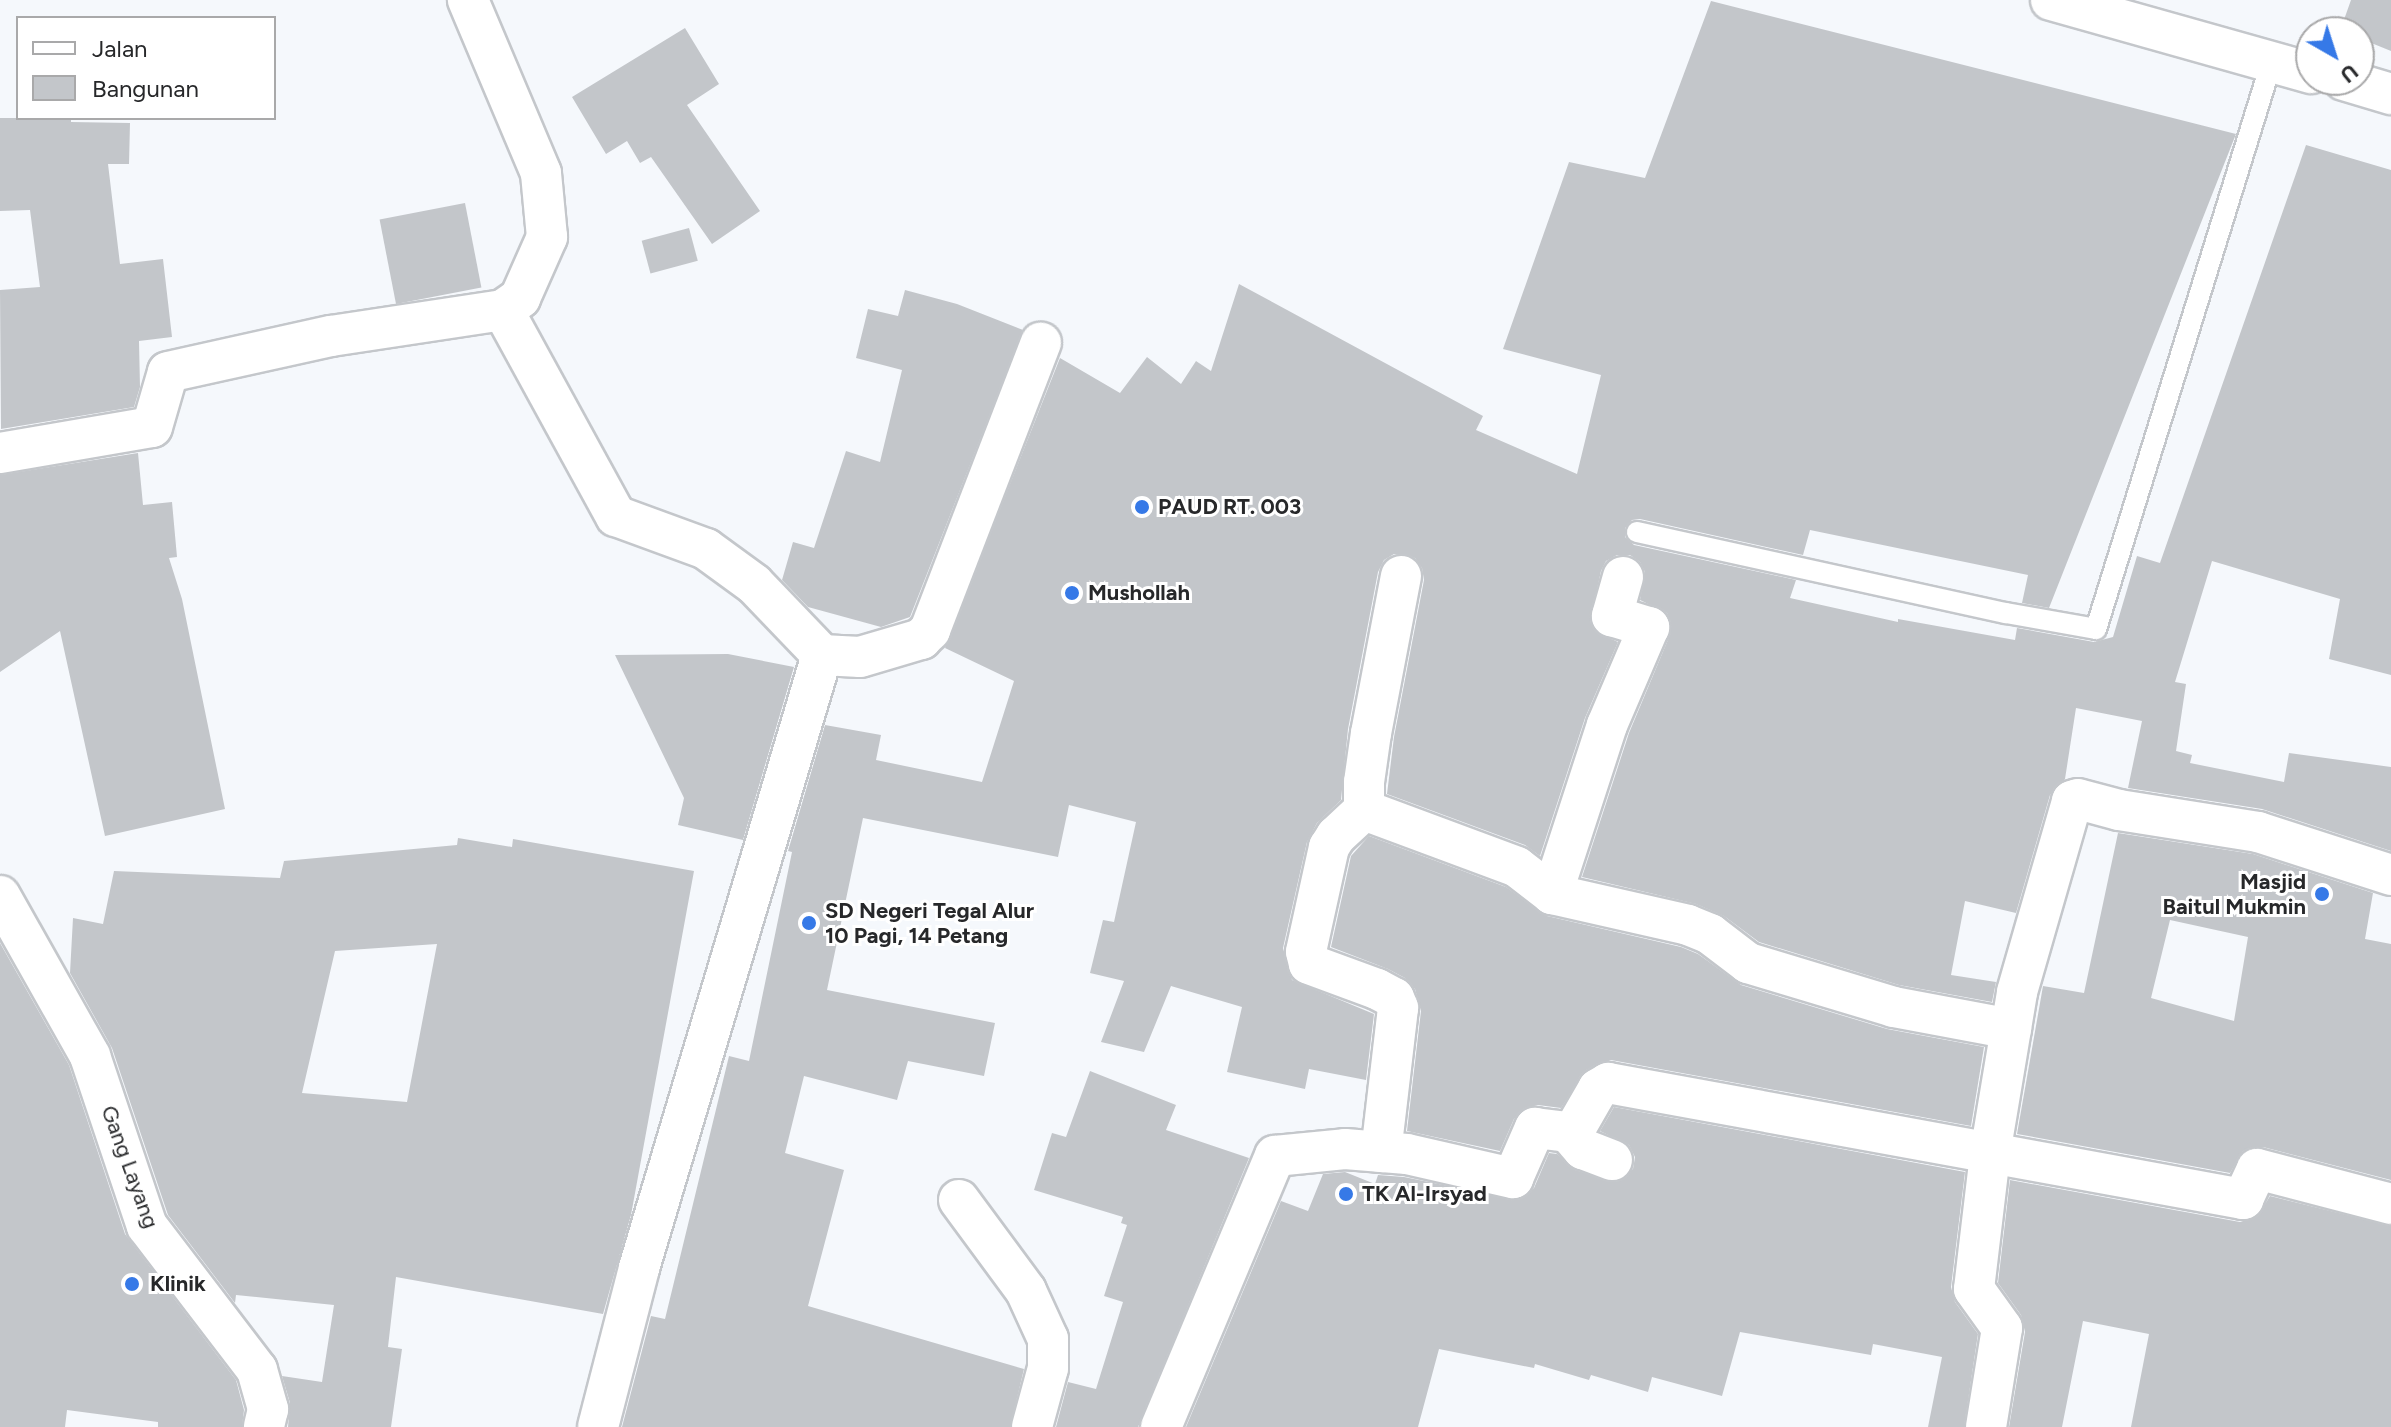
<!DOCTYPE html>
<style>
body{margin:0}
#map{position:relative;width:2391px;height:1427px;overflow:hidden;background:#f5f8fc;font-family:Figtree,sans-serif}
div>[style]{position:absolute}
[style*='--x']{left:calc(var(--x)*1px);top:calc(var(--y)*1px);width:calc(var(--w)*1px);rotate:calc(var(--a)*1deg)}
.building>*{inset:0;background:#c3c6ca;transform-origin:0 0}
.roads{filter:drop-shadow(2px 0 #c4c7cb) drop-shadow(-2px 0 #c4c7cb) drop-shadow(0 2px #c4c7cb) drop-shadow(0 -2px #c4c7cb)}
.service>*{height:20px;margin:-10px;padding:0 10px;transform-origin:10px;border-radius:10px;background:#fff}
.minor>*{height:40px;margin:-20px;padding:0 20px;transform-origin:20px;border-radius:20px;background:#fff}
.dots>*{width:22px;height:22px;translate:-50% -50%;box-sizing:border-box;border:4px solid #fff;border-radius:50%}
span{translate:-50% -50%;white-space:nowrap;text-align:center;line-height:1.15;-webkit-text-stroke:6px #fff;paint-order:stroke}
.poi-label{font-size:22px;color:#27282a;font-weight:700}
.left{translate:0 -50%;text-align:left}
.right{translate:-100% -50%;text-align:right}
.street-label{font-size:22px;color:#27282a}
.legend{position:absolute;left:16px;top:16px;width:260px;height:104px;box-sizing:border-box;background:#fff;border:2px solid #a9a9aa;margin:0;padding:10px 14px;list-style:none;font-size:24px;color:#27282a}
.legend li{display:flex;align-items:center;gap:16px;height:40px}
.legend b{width:40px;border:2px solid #a9a9aa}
.north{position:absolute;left:2295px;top:16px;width:80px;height:80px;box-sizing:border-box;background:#fff;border:2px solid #a9a9aa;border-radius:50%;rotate:141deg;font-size:22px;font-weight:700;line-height:32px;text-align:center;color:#27282a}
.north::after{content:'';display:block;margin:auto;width:28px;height:36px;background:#3679e7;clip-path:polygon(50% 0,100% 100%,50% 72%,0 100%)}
</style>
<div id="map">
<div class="building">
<i style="clip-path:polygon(2351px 0,2391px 0,2391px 51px,2359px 38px,2359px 32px,2340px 31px)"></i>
<i style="clip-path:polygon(1711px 1px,2236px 134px,2049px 608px,2022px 603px,2028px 575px,1810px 530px,1803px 555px,1640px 519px,1632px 520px,1625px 528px,1625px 537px,1634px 545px,1796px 580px,1790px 598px,1898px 622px,1898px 619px,2015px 640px,2017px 628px,2094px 642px,2113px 637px,2137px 556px,2160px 563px,2306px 145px,2391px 170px,2391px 675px,2329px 659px,2340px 599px,2212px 561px,2175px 682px,2186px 684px,2176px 751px,2192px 755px,2190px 763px,2284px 782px,2289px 753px,2391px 767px,2391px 851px,2262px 809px,2128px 788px,2142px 721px,2076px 708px,2065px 779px,2050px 795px,2016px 913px,1965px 901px,1951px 975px,1996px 982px,1992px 1002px,1899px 985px,1759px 942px,1724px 916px,1696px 904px,1582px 877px,1629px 733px,1670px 635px,1671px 623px,1667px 613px,1640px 600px,1645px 572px,1640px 562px,1630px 555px,1617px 555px,1606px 561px,1601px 571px,1590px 621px,1596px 632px,1618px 642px,1585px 718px,1540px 856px,1525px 845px,1387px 794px,1394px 737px,1424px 580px,1422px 568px,1415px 558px,1394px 554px,1384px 560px,1378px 572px,1348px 729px,1341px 800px,1317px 823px,1307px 842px,1283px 948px,1292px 980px,1374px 1014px,1366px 1080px,1309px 1069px,1305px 1089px,1227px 1072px,1242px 1007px,1171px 986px,1144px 1052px,1101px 1042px,1124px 981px,1090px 973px,1103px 920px,1114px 922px,1136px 822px,1069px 805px,1058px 857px,863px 818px,827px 990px,995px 1023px,984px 1076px,908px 1061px,897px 1100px,804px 1076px,785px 1153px,844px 1170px,808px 1306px,1024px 1369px,1010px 1427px,622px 1427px,651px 1316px,665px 1319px,729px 1056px,749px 1061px,792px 852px,788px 851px,825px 725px,881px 735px,876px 760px,982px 782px,1014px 681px,945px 648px,1060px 358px,1120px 393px,1147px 357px,1181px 384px,1196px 361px,1211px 371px,1239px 284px,1483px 416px,1476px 430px,1577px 474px,1601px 375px,1503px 349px,1569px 162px,1645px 178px)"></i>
<i style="clip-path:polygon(685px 28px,719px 84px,687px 105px,760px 211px,712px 244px,651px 157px,640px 163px,627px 141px,606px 154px,572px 97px)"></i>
<i style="clip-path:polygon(0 118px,71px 118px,71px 122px,130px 123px,129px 164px,108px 164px,120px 264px,163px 259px,172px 337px,139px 341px,140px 387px,134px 407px,1px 429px,0 290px,40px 287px,30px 210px,0 211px)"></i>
<i style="left:465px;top:203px;width:86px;height:87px;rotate:79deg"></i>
<i style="left:689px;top:228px;width:34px;height:49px;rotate:75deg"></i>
<i style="clip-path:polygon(905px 290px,957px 304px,1023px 330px,910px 617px,881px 627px,808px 607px,782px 580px,793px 542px,814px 548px,846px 451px,880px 462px,902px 370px,856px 358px,868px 309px,898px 316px)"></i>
<i style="clip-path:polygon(138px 453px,143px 505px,172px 502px,177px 557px,169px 558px,182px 599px,225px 809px,105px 836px,60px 631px,0 672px,0 475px)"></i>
<i style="clip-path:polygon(728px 654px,794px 667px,743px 840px,678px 825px,684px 798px,615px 655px)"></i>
<i style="clip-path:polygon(evenodd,2118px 833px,2253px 854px,2373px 893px,2365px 939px,2391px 944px,2391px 1180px,2263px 1147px,2243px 1151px,2230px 1173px,2017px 1134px,2043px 986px,2084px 993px,2118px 833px,2170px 920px,2248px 937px,2234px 1021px,2151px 998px,2170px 920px)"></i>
<i style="clip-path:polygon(1369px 836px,1506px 887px,1547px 916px,1681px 947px,1698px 954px,1741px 985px,1887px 1029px,1984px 1047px,1971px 1126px,1611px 1060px,1586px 1070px,1561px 1108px,1538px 1105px,1523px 1109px,1514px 1119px,1500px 1151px,1407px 1131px,1421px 1011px,1415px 989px,1405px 978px,1388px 969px,1331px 947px,1351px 856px)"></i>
<i style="clip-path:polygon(evenodd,458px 838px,512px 847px,513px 839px,694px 871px,631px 1215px,603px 1314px,396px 1277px,388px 1347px,402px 1349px,391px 1427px,288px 1427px,290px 1403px,282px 1376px,322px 1382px,334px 1305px,236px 1295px,235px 1303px,168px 1215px,112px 1048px,70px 973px,73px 918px,103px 924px,114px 871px,280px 878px,284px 861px,457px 845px,458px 838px,437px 944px,407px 1102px,302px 1093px,335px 951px,437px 944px)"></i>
<i style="clip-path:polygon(0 943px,69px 1065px,125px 1234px,236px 1380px,244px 1410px,242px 1427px,158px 1427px,158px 1422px,67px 1410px,65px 1427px,0 1427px)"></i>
<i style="clip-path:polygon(1090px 1071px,1176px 1105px,1166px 1130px,1249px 1158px,1138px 1427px,1056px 1427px,1068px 1382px,1096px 1389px,1123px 1302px,1104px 1296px,1127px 1225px,1121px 1223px,1123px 1217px,1034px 1190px,1052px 1133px,1066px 1137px)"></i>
<i style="clip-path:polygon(1614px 1107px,1965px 1172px,1951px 1287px,1955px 1302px,1978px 1334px,1964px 1427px,1928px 1427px,1942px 1357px,1873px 1344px,1871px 1355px,1740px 1332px,1722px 1396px,1652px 1377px,1648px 1392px,1591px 1375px,1589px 1380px,1535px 1364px,1534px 1368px,1439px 1349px,1418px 1427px,1186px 1427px,1281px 1201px,1308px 1211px,1323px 1174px,1345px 1172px,1375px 1184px,1378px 1175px,1404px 1177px,1518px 1200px,1534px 1188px,1549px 1153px,1557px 1154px,1575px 1170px,1616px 1182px,1633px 1169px,1635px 1157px,1629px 1145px,1600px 1131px)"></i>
<i style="clip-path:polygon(2010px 1180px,2240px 1222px,2258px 1216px,2270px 1196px,2391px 1226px,2391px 1427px,2131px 1427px,2149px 1334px,2083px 1321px,2062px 1427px,2009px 1427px,2025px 1332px,2021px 1315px,1998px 1283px)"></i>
</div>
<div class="roads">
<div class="service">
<i style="--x:1637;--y:532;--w:378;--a:12.4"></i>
<i style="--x:2006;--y:613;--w:91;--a:10.1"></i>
<i style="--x:2096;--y:629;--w:591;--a:-72.79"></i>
</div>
<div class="minor">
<i style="--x:2051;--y:0;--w:270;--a:15.7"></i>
<i style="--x:2344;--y:80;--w:49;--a:16.6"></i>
<i style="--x:503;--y:310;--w:235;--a:61.3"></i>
<i style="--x:616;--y:516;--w:96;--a:20.1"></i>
<i style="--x:706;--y:549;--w:59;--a:36.1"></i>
<i style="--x:754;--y:584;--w:98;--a:46.2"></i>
<i style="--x:822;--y:655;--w:38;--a:3"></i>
<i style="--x:860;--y:657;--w:64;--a:-16.4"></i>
<i style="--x:921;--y:639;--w:13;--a:-45"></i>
<i style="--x:930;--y:630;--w:308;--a:-68.9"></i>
<i style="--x:0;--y:453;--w:154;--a:-9.7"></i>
<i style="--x:152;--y:427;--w:57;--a:-73.8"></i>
<i style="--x:168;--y:372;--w:167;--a:-12.5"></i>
<i style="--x:331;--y:336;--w:174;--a:-8.6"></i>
<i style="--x:503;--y:310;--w:21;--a:-35"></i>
<i style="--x:520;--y:298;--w:67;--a:-66.1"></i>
<i style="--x:547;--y:237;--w:64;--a:-95.4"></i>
<i style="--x:541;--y:173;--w:188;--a:-112.9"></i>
<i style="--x:1401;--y:576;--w:160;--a:100.8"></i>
<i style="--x:1371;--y:733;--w:49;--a:98.1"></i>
<i style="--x:1364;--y:782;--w:28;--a:90"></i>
<i style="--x:1364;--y:810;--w:163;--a:20.4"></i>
<i style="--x:1517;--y:867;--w:44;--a:37.6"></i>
<i style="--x:1623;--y:577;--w:41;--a:105.8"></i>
<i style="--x:1612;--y:616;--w:39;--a:17"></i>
<i style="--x:1649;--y:627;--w:107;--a:113.2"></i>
<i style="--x:1607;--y:725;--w:178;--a:108"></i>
<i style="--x:1552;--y:894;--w:139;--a:12.8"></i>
<i style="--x:1688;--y:925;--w:24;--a:22"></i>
<i style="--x:1710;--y:934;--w:48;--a:37.3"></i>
<i style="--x:1748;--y:963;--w:152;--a:16.8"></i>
<i style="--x:1894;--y:1007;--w:119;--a:10.6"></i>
<i style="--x:1364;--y:810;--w:38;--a:137"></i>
<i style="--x:1336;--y:836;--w:13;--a:122"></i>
<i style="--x:1329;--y:847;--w:107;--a:102.4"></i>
<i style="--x:1306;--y:952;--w:12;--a:76"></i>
<i style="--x:1309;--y:964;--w:72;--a:20.2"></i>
<i style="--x:1377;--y:989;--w:19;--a:28"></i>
<i style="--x:1394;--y:998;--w:11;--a:68"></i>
<i style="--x:1398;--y:1008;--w:145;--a:96.7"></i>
<i style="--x:0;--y:896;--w:184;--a:60.6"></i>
<i style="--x:90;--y:1056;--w:179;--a:71.5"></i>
<i style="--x:147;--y:1226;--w:181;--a:52.6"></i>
<i style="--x:257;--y:1370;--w:41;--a:74.2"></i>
<i style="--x:268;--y:1409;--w:18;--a:103"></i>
<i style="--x:1568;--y:1132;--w:23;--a:49"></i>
<i style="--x:1583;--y:1149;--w:31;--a:21"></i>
<i style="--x:959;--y:1200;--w:113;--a:53.6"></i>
<i style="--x:1026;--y:1291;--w:53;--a:65.4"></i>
<i style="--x:1048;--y:1339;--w:29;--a:90"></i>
<i style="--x:1048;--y:1368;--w:61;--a:105.2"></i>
<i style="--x:598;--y:1427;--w:164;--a:-75.5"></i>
<i style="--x:639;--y:1268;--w:640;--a:-73.38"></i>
<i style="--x:1161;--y:1427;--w:294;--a:-67.2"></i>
<i style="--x:1275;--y:1156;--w:70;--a:-5.7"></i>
<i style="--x:1345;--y:1149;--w:62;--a:4.6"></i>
<i style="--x:1407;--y:1154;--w:109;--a:12.8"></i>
<i style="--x:1513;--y:1178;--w:55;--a:-66.3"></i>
<i style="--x:1535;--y:1128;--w:33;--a:7"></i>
<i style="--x:1568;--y:1132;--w:8;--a:-23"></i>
<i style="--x:1575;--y:1129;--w:46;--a:-60.1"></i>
<i style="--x:1598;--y:1089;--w:12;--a:-31"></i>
<i style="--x:1608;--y:1083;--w:646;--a:10.35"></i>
<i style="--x:2243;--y:1199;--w:33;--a:-65"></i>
<i style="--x:2257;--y:1169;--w:138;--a:14.6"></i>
<i style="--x:1986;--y:1427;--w:100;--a:-80.8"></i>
<i style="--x:2002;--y:1328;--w:48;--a:-125.7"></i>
<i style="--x:1974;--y:1289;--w:136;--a:-83.2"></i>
<i style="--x:1990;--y:1154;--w:164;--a:-80.5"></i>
<i style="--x:2017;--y:992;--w:199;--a:-73.9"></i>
<i style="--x:2072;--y:801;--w:6;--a:-18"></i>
<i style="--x:2078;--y:799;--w:42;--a:15"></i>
<i style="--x:2119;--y:810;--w:141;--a:9"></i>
<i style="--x:2258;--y:832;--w:140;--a:17.9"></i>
</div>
</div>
<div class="dots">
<i style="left:1142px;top:507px;background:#3679e7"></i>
<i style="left:1072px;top:593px;background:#3679e7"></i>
<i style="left:2322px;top:894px;background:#3679e7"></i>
<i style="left:809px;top:923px;background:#3679e7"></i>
<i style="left:1346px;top:1194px;background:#3679e7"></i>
<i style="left:132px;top:1284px;background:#3679e7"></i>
</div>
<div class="poi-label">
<span class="left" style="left:1158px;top:507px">PAUD RT. 003</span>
<span class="left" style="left:1088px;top:593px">Mushollah</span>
<span class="right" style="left:2306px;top:894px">Masjid<br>Baitul Mukmin</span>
<span class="left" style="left:825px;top:923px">SD Negeri Tegal Alur<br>10 Pagi, 14 Petang</span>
<span class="left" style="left:1362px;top:1194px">TK Al-Irsyad</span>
<span class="left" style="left:150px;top:1284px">Klinik</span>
</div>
<div class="street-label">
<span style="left:130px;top:1167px;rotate:70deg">Gang Layang</span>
</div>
<ul class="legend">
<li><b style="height:10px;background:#fff"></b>Jalan</li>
<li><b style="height:22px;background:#c3c6ca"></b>Bangunan</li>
</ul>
<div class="north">U</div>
</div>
